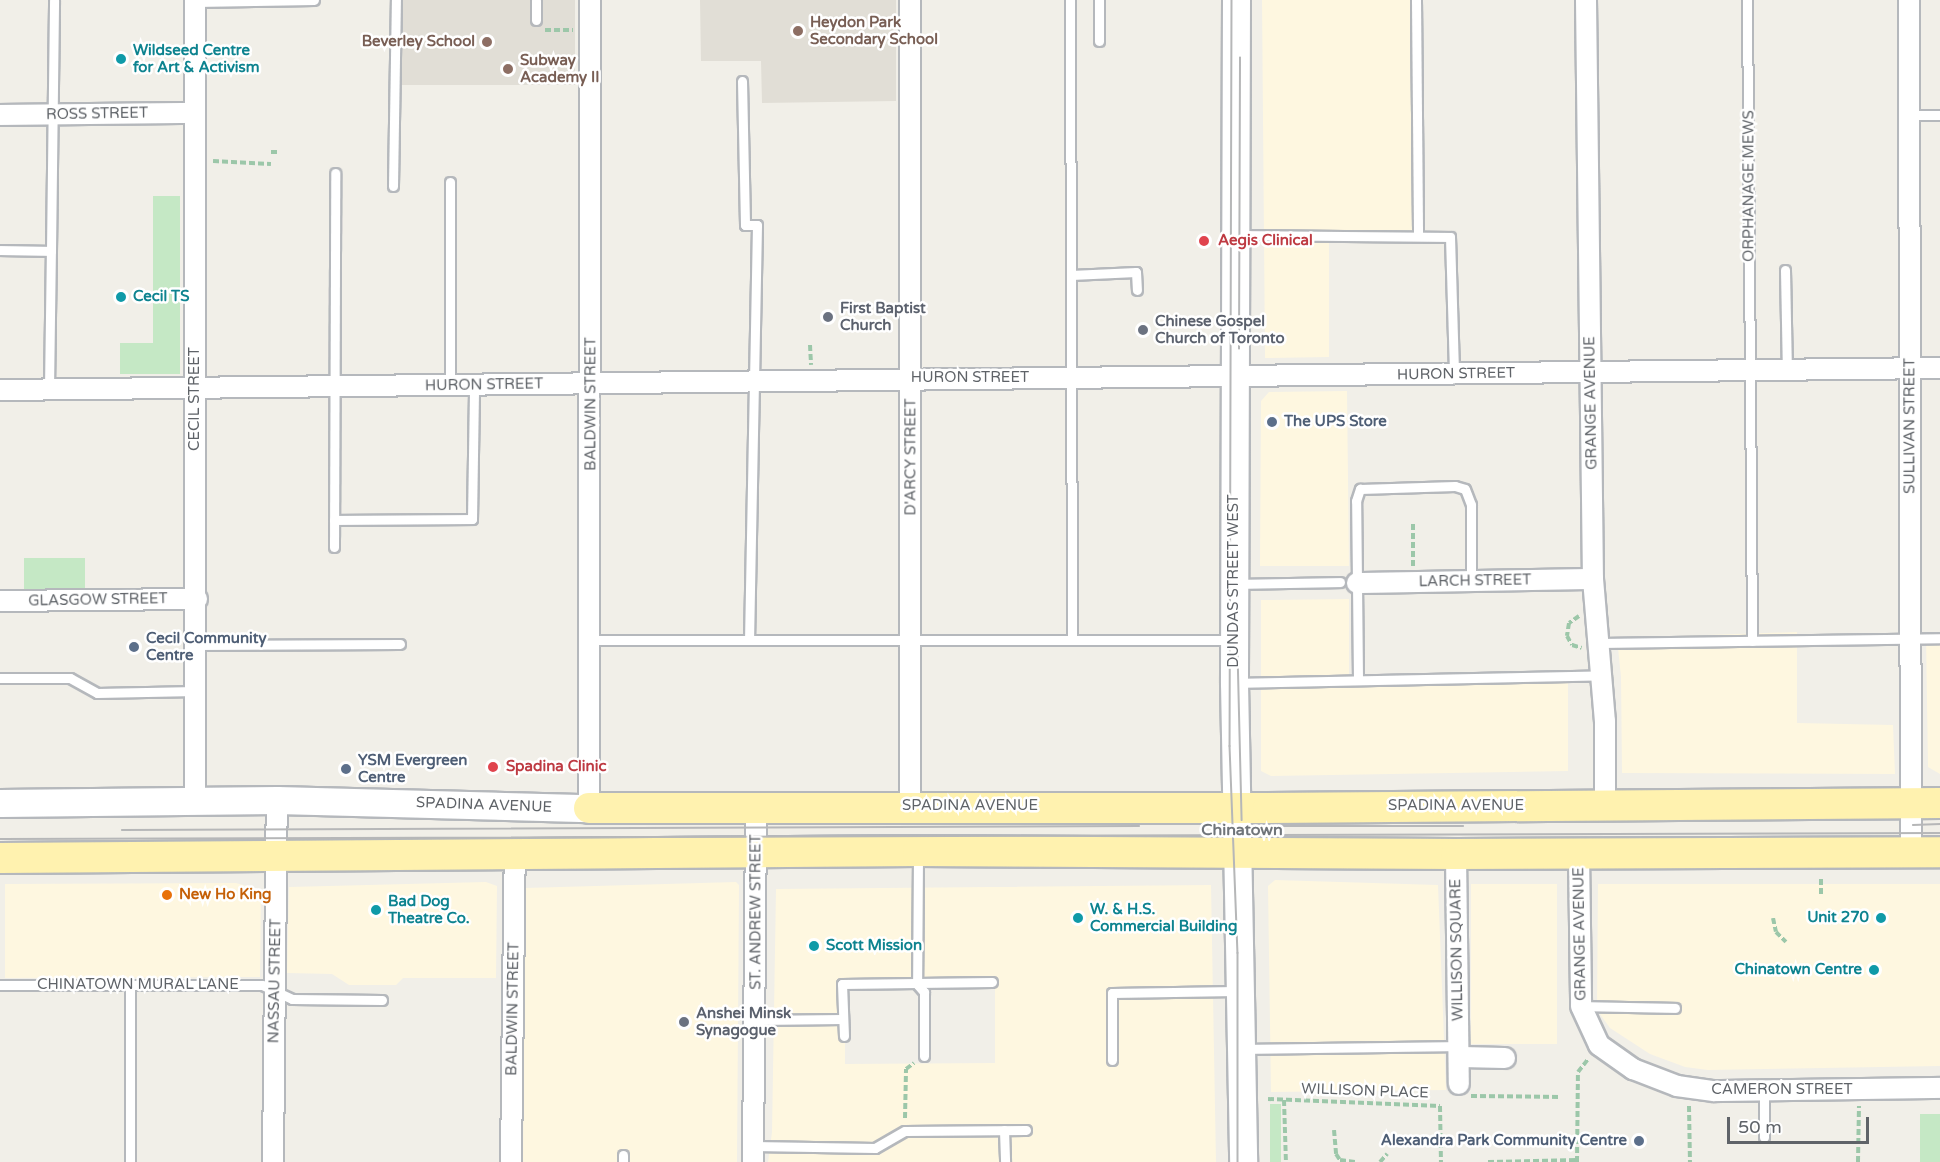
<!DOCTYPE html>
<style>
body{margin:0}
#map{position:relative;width:1940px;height:1162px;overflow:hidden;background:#f1efe8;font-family:"Varela Round",sans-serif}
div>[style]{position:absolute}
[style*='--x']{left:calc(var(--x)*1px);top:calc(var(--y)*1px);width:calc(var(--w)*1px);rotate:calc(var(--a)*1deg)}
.commercial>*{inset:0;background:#fef7e0;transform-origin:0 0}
.education>*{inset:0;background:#e1ded6;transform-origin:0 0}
.green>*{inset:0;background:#c5e8c5;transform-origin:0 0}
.path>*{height:4px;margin-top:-2px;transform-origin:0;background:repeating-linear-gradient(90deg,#9cc7a9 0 6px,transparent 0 9px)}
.roads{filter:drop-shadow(2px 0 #b5b8bc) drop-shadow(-2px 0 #b5b8bc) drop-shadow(0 2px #b5b8bc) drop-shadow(0 -2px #b5b8bc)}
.lane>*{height:9px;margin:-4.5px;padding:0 4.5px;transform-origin:4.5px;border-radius:4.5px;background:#fff}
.street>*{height:20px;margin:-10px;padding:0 10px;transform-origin:10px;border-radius:10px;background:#fff}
.secondary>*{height:27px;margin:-13.5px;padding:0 13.5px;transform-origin:13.5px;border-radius:13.5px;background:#fff}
.primary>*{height:30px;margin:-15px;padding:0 15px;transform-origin:15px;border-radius:15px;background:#fff2af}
.tram>*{height:1.5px;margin:-0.75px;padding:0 0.75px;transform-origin:0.75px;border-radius:0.75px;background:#b6b7b8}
.dots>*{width:16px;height:16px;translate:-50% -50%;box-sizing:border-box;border:3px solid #fff;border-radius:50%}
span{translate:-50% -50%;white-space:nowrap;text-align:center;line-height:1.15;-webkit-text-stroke:5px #fff;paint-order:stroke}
.education-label{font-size:15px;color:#785e54;font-weight:700}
.left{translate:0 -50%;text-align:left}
.right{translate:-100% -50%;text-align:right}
.culture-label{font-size:15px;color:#0d838f;font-weight:700}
.street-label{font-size:15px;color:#5f6368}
.health-label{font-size:15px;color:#be3a42;font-weight:700}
.worship-label{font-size:15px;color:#5b616d;font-weight:700}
.service-label{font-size:15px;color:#4e5e75;font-weight:700}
.food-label{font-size:15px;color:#c56008;font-weight:700}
.neighbourhood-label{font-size:16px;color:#70757a;font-weight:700}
.scale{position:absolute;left:1727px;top:1117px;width:142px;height:27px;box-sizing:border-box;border:3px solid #5f6368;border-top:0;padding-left:8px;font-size:18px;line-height:21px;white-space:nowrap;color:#5f6368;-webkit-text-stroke:4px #fff;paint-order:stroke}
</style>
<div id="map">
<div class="commercial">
<i style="clip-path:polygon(1262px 0,1416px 0,1413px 238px,1329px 239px,1329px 357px,1265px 358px)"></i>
<i style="clip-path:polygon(1347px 391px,1349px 566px,1260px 566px,1261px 401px,1269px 392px)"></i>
<i style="clip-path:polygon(1349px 599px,1349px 676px,1568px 678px,1568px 771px,1271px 776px,1261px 771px,1261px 600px)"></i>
<i style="clip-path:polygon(1797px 632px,1797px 723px,1893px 725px,1895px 774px,1622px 773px,1621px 677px,1617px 638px)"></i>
<i style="clip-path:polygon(1926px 634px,1940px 634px,1940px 774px,1928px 767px)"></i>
<i style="clip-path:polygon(1275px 880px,1438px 885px,1446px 1090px,1271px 1092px,1268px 886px)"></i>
<i style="clip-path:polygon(486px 882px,497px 886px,496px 978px,403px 978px,396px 985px,349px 985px,332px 974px,287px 973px,289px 887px)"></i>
<i style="clip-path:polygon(736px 882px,739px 885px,737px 1162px,523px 1162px,525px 888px)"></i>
<i style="clip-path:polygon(236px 883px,261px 890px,260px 977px,5px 978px,5px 884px)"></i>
<i style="left:1471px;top:884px;width:86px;height:160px"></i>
<i style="clip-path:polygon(1598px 884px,1940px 884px,1940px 1066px,1708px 1070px,1685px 1067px,1650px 1054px,1610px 1028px,1597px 1010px)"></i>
<i style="clip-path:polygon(evenodd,1211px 885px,1216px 1162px,768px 1162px,772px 1132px,776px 889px,1211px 885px,995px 988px,995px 1063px,845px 1064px,845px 989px,995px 988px)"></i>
</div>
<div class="education">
<i style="left:400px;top:0;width:175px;height:85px"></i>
<i style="clip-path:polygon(700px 0,896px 0,896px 101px,762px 103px,761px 61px,701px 61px)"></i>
</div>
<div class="green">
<i style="clip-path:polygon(153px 196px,180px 196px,180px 374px,120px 374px,120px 343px,153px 343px)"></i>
<i style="left:24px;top:558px;width:61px;height:35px"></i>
<i style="left:1270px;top:1104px;width:11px;height:58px"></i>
<i style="left:1920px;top:1114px;width:20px;height:48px"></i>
</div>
<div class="path">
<i style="--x:545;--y:30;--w:28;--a:0"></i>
<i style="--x:271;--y:152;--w:6;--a:0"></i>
<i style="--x:213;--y:161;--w:58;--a:3"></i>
<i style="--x:810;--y:345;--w:20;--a:87"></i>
<i style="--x:1413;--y:524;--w:42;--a:90"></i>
<i style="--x:1579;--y:616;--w:12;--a:145"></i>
<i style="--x:1569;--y:623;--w:13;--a:99"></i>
<i style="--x:1567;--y:636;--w:10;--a:61"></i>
<i style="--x:1572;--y:645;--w:10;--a:17"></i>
<i style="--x:1821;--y:894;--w:16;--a:-90"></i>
<i style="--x:1773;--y:918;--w:14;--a:78"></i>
<i style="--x:1776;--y:932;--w:14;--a:45"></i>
<i style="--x:1471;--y:1096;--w:89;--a:0.6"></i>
<i style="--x:1268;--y:1099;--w:172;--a:2.3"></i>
<i style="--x:1440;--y:1106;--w:56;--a:89"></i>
<i style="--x:1284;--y:1100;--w:62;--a:88.2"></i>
<i style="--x:1689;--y:1106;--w:56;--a:89"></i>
<i style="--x:905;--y:1118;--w:49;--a:-88.8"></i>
<i style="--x:906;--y:1069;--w:10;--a:-37"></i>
<i style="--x:1334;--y:1130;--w:24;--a:85"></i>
<i style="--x:1336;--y:1154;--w:7;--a:56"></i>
<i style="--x:1340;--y:1160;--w:15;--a:8"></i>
<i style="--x:1380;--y:1162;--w:11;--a:-49"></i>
<i style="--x:1488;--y:1162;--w:89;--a:-1.3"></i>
<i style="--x:1577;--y:1162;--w:90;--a:-89.4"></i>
<i style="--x:1578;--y:1072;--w:16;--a:-52"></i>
<i style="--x:1858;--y:1162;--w:56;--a:-89"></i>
</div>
<div class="roads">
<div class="lane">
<i style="--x:536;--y:0;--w:20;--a:90"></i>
<i style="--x:1070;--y:0;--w:640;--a:89.82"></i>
<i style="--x:1099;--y:0;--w:41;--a:90"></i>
<i style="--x:1416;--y:0;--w:235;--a:89.5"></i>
<i style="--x:1747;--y:0;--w:641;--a:89.55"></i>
<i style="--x:195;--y:2;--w:119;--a:-1"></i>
<i style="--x:742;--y:81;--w:144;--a:88.8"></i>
<i style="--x:745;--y:225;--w:12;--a:0"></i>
<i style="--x:757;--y:225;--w:415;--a:91.1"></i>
<i style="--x:1910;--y:115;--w:30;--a:0"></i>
<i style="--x:393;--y:186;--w:186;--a:-89.1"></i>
<i style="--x:1238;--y:235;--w:212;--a:0.5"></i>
<i style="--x:1450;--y:237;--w:137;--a:88.3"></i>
<i style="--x:0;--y:250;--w:51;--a:1.1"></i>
<i style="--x:51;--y:251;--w:251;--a:-89.3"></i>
<i style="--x:1785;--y:270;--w:100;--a:88.9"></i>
<i style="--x:1071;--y:275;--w:65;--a:-2.6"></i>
<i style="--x:1136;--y:272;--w:18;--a:87"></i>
<i style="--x:450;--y:386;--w:204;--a:-90"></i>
<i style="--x:49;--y:389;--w:138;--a:-89.2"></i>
<i style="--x:334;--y:520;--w:138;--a:-0.4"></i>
<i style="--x:472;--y:519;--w:134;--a:-89.1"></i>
<i style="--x:334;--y:547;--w:374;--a:-89.8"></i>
<i style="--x:1238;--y:584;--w:102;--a:-1.1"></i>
<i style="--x:591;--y:640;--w:640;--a:0"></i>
<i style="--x:1600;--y:643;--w:340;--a:-0.8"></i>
<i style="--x:196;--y:645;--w:204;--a:-0.3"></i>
<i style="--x:0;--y:678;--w:70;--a:0"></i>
<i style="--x:70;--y:678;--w:31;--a:29"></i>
<i style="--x:97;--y:693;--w:99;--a:-1.2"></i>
<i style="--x:1358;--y:678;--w:177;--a:-90.6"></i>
<i style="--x:1356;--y:501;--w:13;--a:-72"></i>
<i style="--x:1360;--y:489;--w:95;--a:-1.8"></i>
<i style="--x:1455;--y:486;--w:10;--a:17"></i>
<i style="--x:1465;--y:489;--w:17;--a:69"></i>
<i style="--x:1471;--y:505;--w:76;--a:90"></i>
<i style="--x:1236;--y:683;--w:367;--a:-1.2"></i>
<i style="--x:918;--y:856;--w:128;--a:90.4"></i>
<i style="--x:917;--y:984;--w:11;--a:49"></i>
<i style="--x:924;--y:992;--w:64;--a:90"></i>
<i style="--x:0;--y:985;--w:262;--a:0"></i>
<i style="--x:262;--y:985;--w:33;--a:25"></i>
<i style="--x:292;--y:999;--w:90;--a:0.6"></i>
<i style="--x:130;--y:985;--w:177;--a:90"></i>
<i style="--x:1581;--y:1006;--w:94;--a:1.2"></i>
<i style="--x:756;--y:1020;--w:87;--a:-0.7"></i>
<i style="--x:844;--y:1036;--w:52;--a:-92.2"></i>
<i style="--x:842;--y:984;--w:150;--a:-0.8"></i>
<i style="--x:1243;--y:1049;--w:217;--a:-0.8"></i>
<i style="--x:1112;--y:1060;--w:67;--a:-90"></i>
<i style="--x:1112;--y:993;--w:124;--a:-0.9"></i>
<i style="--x:1004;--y:1130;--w:32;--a:88"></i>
<i style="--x:1764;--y:1137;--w:46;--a:-90"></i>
<i style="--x:753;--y:1146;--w:122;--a:0.9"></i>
<i style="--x:875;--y:1148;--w:34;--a:-30"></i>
<i style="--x:905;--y:1131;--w:121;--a:-0.5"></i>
<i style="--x:623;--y:1155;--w:7;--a:90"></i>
</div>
<div class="street">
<i style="--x:195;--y:0;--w:799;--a:90"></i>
<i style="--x:910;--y:0;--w:805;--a:90"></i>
<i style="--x:1586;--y:0;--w:579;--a:89.31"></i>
<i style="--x:1593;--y:579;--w:143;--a:85.2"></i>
<i style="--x:1605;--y:721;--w:85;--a:90"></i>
<i style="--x:1909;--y:0;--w:852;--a:89.87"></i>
<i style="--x:0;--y:115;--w:194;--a:-0.6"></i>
<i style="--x:0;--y:390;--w:1940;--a:-0.65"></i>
<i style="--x:1357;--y:583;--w:236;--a:-1"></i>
<i style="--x:0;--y:601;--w:197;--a:-0.6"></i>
<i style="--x:589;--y:808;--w:808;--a:-89.93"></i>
<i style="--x:1456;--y:854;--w:230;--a:89.3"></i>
<i style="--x:1579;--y:854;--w:152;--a:89.2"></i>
<i style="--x:1581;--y:1006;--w:43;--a:65.2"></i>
<i style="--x:1599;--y:1045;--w:42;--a:35.2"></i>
<i style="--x:1633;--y:1069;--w:47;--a:21.1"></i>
<i style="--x:1677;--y:1086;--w:37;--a:8"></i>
<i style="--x:1714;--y:1091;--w:226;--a:-0.8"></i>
<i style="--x:1461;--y:1057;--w:44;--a:1.3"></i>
<i style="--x:273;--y:1162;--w:362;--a:-89.4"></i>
<i style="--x:511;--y:1162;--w:307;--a:-89.3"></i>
<i style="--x:753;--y:1162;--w:355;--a:-89.5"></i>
</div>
<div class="secondary">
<i style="--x:1236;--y:0;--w:683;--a:90.17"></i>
<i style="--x:1234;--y:683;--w:479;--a:88.9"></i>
<i style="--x:0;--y:803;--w:277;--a:-0.6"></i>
<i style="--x:277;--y:800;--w:312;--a:1.5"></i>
</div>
<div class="primary">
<i style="--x:589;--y:808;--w:679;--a:0"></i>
<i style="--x:1268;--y:808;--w:672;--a:-0.43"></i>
<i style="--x:0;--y:858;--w:918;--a:-0.44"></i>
<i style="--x:918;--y:851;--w:538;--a:0.32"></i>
<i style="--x:1456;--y:854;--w:484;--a:-0.2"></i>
</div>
</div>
<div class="tram">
<i style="--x:1232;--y:0;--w:746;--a:90.15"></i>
<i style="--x:1230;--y:746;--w:207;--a:87.8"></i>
<i style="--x:1238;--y:953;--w:209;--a:90"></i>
<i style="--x:1239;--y:349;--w:291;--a:-89.8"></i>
<i style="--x:1238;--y:652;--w:168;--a:88.6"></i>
<i style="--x:1913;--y:825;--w:27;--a:-2"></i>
<i style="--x:1244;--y:826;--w:219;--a:0"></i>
<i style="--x:122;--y:830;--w:1017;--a:-0.23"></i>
<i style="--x:0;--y:839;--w:1940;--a:-0.18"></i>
</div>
<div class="dots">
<i style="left:798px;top:31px;background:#8d6e63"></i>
<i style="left:487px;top:42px;background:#8d6e63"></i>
<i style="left:121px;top:59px;background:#0f9aa8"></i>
<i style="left:508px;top:69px;background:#8d6e63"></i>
<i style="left:1204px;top:241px;background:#e0444e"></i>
<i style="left:121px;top:297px;background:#0f9aa8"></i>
<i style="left:828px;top:317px;background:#6b7280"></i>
<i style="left:1143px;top:330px;background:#6b7280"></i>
<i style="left:1272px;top:422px;background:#5c6f8a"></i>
<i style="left:134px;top:647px;background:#5c6f8a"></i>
<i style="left:493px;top:767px;background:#e0444e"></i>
<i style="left:346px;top:769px;background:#5c6f8a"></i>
<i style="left:167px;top:895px;background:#e8710a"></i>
<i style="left:376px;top:910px;background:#0f9aa8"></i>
<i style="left:1078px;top:918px;background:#0f9aa8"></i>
<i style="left:1881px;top:918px;background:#0f9aa8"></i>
<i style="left:814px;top:946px;background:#0f9aa8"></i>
<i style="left:1874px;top:970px;background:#0f9aa8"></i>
<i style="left:684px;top:1022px;background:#6b7280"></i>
<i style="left:1639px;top:1141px;background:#5c6f8a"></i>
</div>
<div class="education-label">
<span class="left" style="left:810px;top:31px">Heydon Park<br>Secondary School</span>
<span class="right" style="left:475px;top:42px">Beverley School</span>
<span class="left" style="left:520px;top:69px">Subway<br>Academy II</span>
</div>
<div class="culture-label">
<span class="left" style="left:133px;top:59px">Wildseed Centre<br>for Art &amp; Activism</span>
<span class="left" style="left:133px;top:297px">Cecil TS</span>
<span class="left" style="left:388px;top:910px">Bad Dog<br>Theatre Co.</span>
<span class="left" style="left:1090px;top:918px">W. &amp; H.S.<br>Commercial Building</span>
<span class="right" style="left:1869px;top:918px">Unit 270</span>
<span class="left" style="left:826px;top:946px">Scott Mission</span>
<span class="right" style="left:1862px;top:970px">Chinatown Centre</span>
</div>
<div class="street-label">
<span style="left:97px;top:114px;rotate:-1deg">ROSS STREET</span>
<span style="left:1749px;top:186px;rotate:-90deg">ORPHANAGE MEWS</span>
<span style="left:1456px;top:374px;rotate:-1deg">HURON STREET</span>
<span style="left:970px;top:378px">HURON STREET</span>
<span style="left:484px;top:385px;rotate:-1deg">HURON STREET</span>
<span style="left:195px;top:399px;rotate:-90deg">CECIL STREET</span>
<span style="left:1591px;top:403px;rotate:-91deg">GRANGE AVENUE</span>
<span style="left:591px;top:404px;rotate:-90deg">BALDWIN STREET</span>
<span style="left:1910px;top:426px;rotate:-90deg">SULLIVAN STREET</span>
<span style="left:911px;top:457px;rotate:-90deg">D'ARCY STREET</span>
<span style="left:1234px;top:581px;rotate:-90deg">DUNDAS STREET WEST</span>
<span style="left:1475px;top:581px;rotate:-1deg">LARCH STREET</span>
<span style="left:98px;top:600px;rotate:-1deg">GLASGOW STREET</span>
<span style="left:484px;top:805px;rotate:2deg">SPADINA AVENUE</span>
<span style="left:970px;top:806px">SPADINA AVENUE</span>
<span style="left:1456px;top:806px">SPADINA AVENUE</span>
<span style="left:756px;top:912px;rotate:-90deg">ST. ANDREW STREET</span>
<span style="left:1580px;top:934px;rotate:-91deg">GRANGE AVENUE</span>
<span style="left:1457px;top:950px;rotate:-91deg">WILLISON SQUARE</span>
<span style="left:275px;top:981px;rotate:-89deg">NASSAU STREET</span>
<span style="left:138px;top:985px">CHINATOWN MURAL LANE</span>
<span style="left:513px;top:1009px;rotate:-89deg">BALDWIN STREET</span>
<span style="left:1782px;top:1090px">CAMERON STREET</span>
<span style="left:1365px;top:1091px;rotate:2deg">WILLISON PLACE</span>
</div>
<div class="health-label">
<span class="left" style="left:1218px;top:241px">Aegis Clinical</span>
<span class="left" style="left:506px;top:767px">Spadina Clinic</span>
</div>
<div class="worship-label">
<span class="left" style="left:840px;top:317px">First Baptist<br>Church</span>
<span class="left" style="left:1155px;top:330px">Chinese Gospel<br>Church of Toronto</span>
<span class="left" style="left:696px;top:1022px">Anshei Minsk<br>Synagogue</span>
</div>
<div class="service-label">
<span class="left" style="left:1284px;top:422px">The UPS Store</span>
<span class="left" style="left:146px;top:647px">Cecil Community<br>Centre</span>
<span class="left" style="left:358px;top:769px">YSM Evergreen<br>Centre</span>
<span class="right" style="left:1627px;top:1141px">Alexandra Park Community Centre</span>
</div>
<div class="food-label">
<span class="left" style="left:179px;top:895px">New Ho King</span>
</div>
<div class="neighbourhood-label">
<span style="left:1242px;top:830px">Chinatown</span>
</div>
<div class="scale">50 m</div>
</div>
